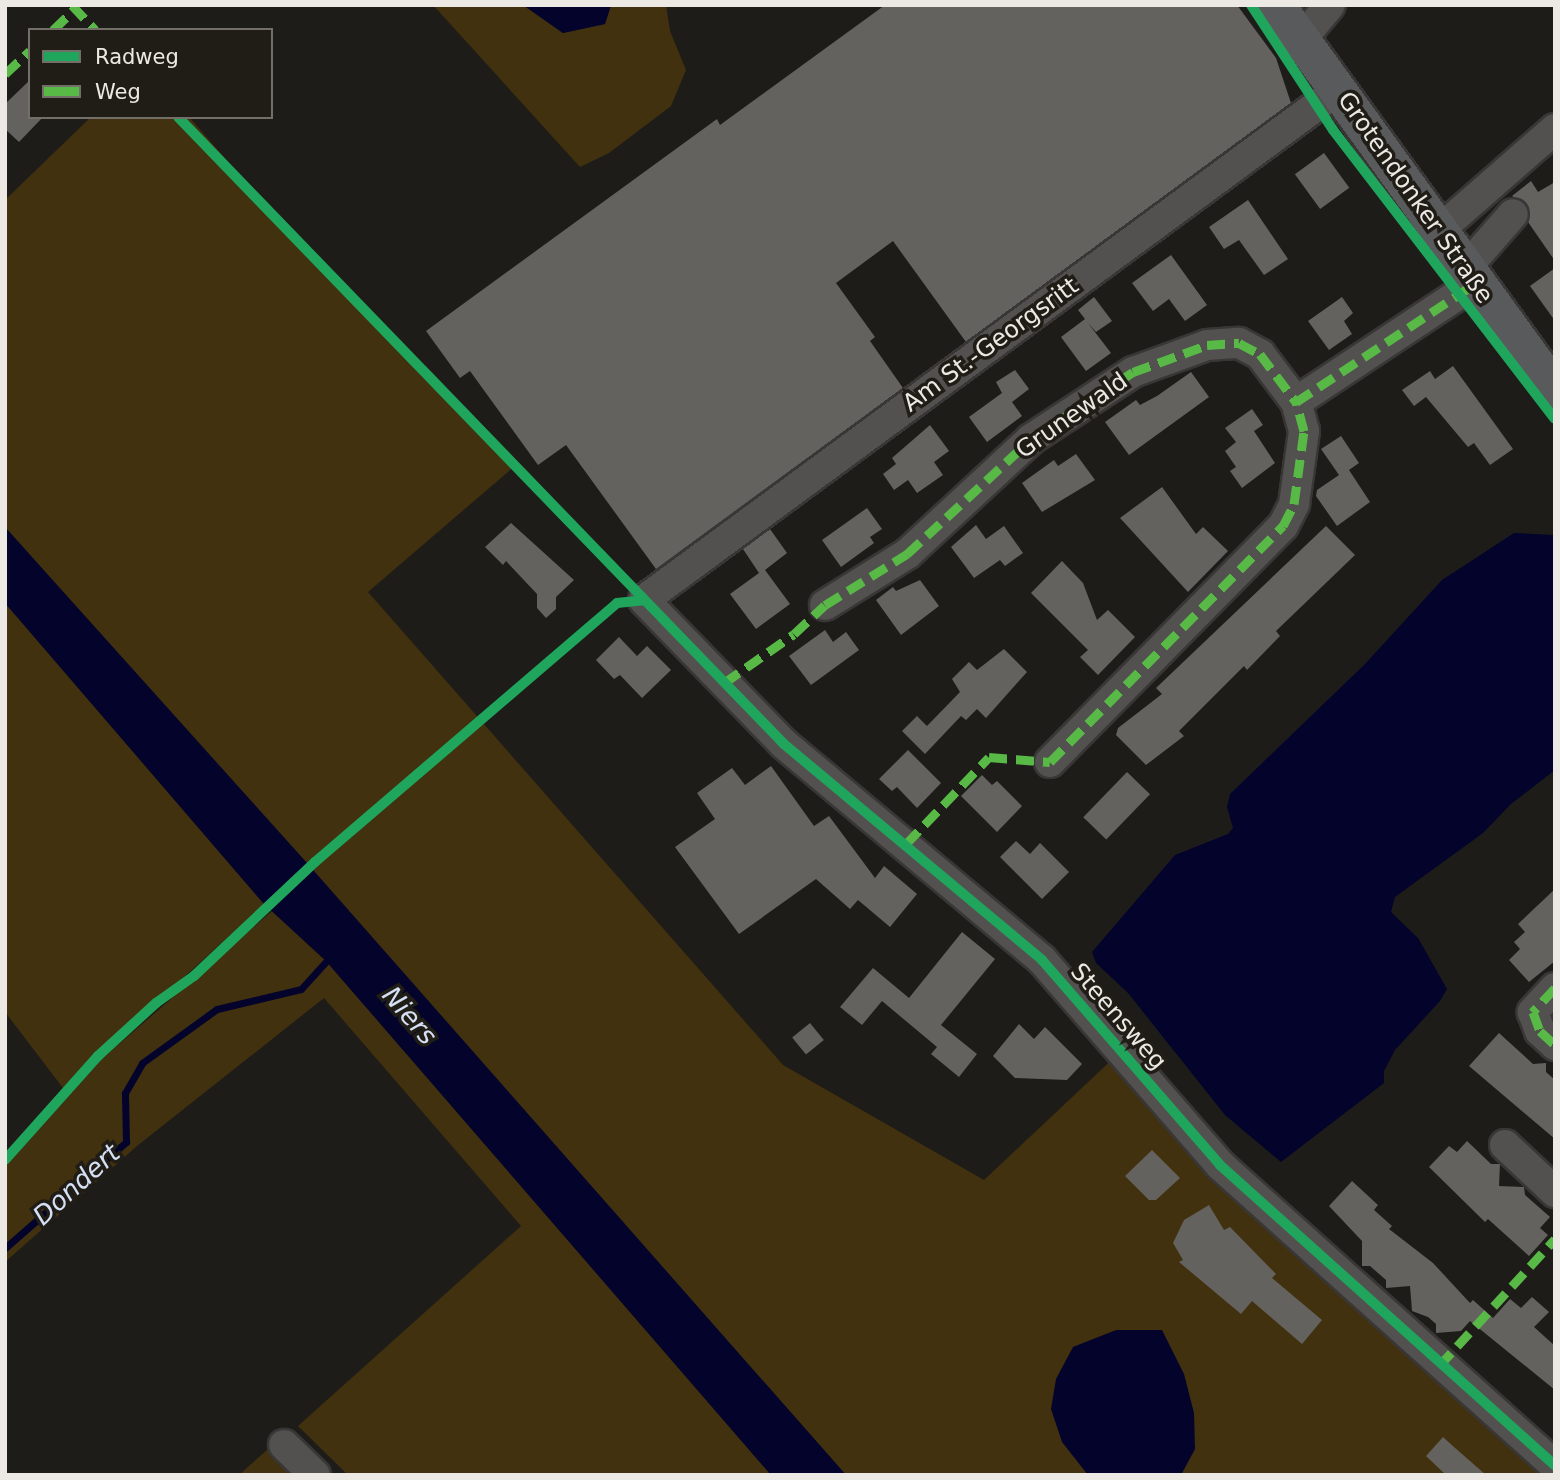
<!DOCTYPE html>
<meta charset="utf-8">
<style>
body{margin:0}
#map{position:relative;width:1560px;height:1480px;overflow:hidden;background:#1e1c19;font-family:"DejaVu Sans",sans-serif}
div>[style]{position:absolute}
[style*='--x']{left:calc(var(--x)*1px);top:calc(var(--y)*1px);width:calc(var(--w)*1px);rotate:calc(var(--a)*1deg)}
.green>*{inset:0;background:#41310e}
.water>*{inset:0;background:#03032c}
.stream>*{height:7px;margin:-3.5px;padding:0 3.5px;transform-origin:3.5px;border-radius:3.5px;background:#03032c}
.building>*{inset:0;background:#63625f;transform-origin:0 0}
.roads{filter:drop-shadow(2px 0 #393736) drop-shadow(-2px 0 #393736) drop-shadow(0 2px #393736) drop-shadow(0 -2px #393736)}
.minor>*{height:30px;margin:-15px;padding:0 15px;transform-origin:15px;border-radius:15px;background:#52514f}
.major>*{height:37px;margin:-18.5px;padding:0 18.5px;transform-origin:18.5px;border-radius:18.5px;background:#595a5c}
.quiet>*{height:9px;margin-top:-4.5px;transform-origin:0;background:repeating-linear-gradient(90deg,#58b947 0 18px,transparent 0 27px)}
.cycleway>*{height:10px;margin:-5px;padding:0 5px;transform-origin:5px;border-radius:5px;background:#20a55d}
span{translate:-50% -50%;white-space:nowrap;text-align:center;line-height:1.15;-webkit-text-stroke:7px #201d17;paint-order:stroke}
.street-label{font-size:24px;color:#ece9e5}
.water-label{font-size:26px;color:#d5e0f4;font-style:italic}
.frame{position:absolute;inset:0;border:7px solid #ece9e5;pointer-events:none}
.legend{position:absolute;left:28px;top:28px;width:245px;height:91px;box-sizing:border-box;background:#201d17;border:2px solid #726f69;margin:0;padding:9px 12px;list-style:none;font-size:21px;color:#ece9e5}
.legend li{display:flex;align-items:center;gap:14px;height:35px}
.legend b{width:35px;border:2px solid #726f69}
</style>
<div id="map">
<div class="green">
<i style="clip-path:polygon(433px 5px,523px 5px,563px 33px,605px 24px,611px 5px,666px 5px,670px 31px,686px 70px,671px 106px,609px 153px,580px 167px)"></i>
<i style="clip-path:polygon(91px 117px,189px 117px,332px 281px,516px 465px,368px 592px,783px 1065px,984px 1180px,1119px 1053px,1555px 1475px,846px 1475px,5px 527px,5px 200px)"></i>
<i style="clip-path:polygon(5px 603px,264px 904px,63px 1088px,5px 1012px)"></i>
<i style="clip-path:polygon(272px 911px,326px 961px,771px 1475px,348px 1475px,298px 1426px,521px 1226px,324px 998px,137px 1146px,5px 1262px,5px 1167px,102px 1059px)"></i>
<i style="clip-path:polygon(276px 1442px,310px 1475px,239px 1475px)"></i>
</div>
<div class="water">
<i style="clip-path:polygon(523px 5px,611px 5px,605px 24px,563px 33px)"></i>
<i style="clip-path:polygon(5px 527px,307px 863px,846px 1475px,771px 1475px,326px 961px,264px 904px,5px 603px)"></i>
<i style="clip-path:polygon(1514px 533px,1555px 535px,1555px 770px,1511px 804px,1483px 833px,1395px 897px,1391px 912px,1418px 938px,1447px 989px,1440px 1001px,1395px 1050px,1384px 1071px,1384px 1083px,1281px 1162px,1225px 1115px,1128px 993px,1096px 963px,1092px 952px,1175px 855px,1228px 834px,1233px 828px,1227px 807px,1230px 794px,1365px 664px,1442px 580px)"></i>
<i style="clip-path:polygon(1116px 1330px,1162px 1330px,1184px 1374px,1194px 1413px,1195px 1449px,1181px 1475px,1088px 1475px,1062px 1442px,1051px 1409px,1056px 1379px,1073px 1347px)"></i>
</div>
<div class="stream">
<i style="--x:5;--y:1248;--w:161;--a:-41.2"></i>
<i style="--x:126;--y:1142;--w:49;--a:-91.2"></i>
<i style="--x:125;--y:1093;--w:34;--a:-60"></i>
<i style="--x:142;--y:1063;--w:92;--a:-35.8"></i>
<i style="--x:217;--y:1009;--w:86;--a:-13.4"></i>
<i style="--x:301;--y:989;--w:45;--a:-47.7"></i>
</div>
<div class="building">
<i style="clip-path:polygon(885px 5px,1237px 5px,1276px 58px,1291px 103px,966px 342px,893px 241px,836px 283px,875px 337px,870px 341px,903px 388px,656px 569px,566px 445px,538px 465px,470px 371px,460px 378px,426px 331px,717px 119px,720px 125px)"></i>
<i style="clip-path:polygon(30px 80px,30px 117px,43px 117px,19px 142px,5px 129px,5px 104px)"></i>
<i style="left:1324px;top:153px;width:43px;height:36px;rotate:54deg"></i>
<i style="clip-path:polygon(1531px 181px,1538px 192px,1555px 182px,1555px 261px,1528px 222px,1529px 208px,1512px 196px)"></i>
<i style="clip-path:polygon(1248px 200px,1288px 259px,1264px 275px,1239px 240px,1224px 249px,1209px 227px)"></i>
<i style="clip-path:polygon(1171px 255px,1207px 305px,1185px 321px,1169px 299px,1153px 311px,1132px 283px)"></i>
<i style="clip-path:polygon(1555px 268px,1555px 321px,1530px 286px)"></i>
<i style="clip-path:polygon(1094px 297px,1112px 321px,1096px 332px,1088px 323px,1111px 353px,1086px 371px,1061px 337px,1085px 319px,1078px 310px)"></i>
<i style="clip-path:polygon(1342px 297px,1353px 313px,1344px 321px,1352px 334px,1329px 350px,1308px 321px)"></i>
<i style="clip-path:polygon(1453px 366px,1513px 449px,1490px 465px,1474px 443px,1468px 447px,1426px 397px,1414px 406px,1402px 390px,1430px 371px,1435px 379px)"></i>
<i style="clip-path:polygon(1015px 370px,1029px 389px,1012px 402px,1022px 416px,987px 442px,969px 417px,1002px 393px,996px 382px)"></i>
<i style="clip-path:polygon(1191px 372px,1209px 397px,1129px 455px,1105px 422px,1136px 400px,1140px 405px,1157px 396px)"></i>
<i style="clip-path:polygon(1252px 409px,1263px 425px,1254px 431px,1275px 463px,1242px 488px,1230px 471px,1236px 467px,1225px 451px,1236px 442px,1225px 428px)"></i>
<i style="clip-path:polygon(930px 425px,949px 451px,934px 462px,943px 475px,917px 493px,908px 480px,894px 490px,883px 474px,896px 464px,892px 458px)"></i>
<i style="clip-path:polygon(1341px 436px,1359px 463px,1349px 470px,1370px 502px,1337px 526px,1316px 496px,1317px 490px,1339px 475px,1321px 449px)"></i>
<i style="clip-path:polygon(1076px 454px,1095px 480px,1042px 512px,1022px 483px,1054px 460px,1058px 466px)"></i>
<i style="clip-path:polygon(1162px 487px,1196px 534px,1203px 527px,1228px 551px,1188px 592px,1120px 518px)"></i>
<i style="clip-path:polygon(867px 508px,882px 529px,870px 537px,874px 543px,841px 567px,822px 540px)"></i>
<i style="clip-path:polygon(511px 523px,574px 580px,556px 597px,556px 609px,546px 618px,537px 608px,537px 594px,506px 561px,503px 565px,485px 547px)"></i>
<i style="clip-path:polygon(976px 525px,986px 539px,1004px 526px,1023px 553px,1005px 566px,1000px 560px,974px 578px,951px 547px)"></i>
<i style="clip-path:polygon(1326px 526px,1355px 555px,1276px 631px,1280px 636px,1247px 670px,1244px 666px,1179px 731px,1184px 736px,1146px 765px,1116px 735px,1118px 728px,1162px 694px,1156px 688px)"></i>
<i style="clip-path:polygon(770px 529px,787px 553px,765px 570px,790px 604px,756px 629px,730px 594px,759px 573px,743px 549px)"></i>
<i style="clip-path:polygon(1062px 561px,1083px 583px,1097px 620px,1108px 610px,1135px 637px,1098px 675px,1080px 657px,1088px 650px,1031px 593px)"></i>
<i style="clip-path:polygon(920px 580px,939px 606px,901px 635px,876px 600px,893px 587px,896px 591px)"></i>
<i style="clip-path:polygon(825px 630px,833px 642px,846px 632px,859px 650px,811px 685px,789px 656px)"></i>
<i style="clip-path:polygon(619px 637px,637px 656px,647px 646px,671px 670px,642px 698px,620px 675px,614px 679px,596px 660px)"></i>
<i style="clip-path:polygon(1004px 649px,1027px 672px,986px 718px,977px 709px,966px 720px,961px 716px,925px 754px,902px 731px,917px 716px,927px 726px,960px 692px,952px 679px,969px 662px,977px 670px)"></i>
<i style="clip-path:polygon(908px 750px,941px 783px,917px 808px,897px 787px,892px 791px,879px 779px)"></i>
<i style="clip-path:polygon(771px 766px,814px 826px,829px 816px,875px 878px,884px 866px,917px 894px,890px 927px,858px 900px,850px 909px,816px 879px,739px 934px,675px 847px,715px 819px,697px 793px,732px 768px,745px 785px)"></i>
<i style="left:1127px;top:772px;width:32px;height:63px;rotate:44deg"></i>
<i style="clip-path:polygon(982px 775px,992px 785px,997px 781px,1022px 806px,997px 832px,961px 796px)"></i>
<i style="clip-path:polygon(1016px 841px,1030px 854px,1040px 843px,1069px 872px,1042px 899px,1000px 857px)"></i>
<i style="clip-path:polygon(1555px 889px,1555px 961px,1529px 982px,1509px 960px,1520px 949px,1514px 942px,1525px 932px,1518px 924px)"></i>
<i style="clip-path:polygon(962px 932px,995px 959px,941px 1025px,977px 1054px,959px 1077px,931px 1054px,937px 1047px,882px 1001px,862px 1025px,840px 1007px,873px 968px,909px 998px)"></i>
<i style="left:810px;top:1023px;width:22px;height:23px;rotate:51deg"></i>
<i style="clip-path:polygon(1019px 1024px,1034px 1039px,1045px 1027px,1082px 1064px,1067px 1080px,1015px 1078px,993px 1056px)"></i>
<i style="clip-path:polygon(1499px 1033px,1533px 1064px,1546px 1063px,1546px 1072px,1555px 1080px,1555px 1139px,1469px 1066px)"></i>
<i style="clip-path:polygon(1467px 1141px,1491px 1164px,1500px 1164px,1499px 1186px,1524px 1187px,1525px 1195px,1550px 1217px,1540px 1228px,1548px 1235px,1529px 1256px,1488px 1219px,1485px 1222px,1429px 1167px,1449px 1146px,1457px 1152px)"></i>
<i style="clip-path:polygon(1152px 1150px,1180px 1178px,1156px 1200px,1149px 1200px,1125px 1176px)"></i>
<i style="clip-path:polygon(1352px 1181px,1378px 1205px,1374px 1210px,1392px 1226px,1389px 1229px,1433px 1263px,1470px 1303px,1473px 1300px,1493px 1318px,1510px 1299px,1521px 1308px,1532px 1297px,1549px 1312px,1534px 1327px,1555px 1346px,1555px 1390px,1470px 1321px,1461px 1331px,1436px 1333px,1436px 1324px,1428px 1317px,1412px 1311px,1410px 1286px,1386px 1288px,1386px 1280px,1370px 1266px,1362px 1266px,1362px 1241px,1329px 1206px)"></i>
<i style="clip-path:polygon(1209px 1205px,1224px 1230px,1230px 1227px,1276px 1274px,1272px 1278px,1322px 1320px,1302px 1344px,1252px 1301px,1241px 1314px,1179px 1262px,1183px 1260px,1173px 1243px,1184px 1220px)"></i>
<i style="clip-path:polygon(1443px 1437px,1454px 1447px,1486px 1475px,1446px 1475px,1426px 1456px)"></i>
</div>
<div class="roads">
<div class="minor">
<i style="--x:1301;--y:40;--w:45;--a:-50.4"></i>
<i style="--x:1338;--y:90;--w:861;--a:143.69"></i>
<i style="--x:644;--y:600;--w:201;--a:45.8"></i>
<i style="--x:784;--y:744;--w:336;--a:39.9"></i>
<i style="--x:1042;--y:960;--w:271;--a:49"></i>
<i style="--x:1220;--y:1165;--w:450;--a:41.9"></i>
<i style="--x:1436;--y:233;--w:158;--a:-41.2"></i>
<i style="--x:1464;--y:270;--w:74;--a:-48.8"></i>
<i style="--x:825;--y:605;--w:97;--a:-31.9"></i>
<i style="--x:907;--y:554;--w:169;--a:-42.8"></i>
<i style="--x:1031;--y:439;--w:122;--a:-33.3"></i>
<i style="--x:1133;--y:372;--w:79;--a:-20"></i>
<i style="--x:1207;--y:345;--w:32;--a:-4"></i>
<i style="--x:1239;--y:343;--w:24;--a:28"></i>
<i style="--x:1260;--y:354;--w:60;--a:53.1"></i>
<i style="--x:1296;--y:402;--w:214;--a:-33.5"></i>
<i style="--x:1050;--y:762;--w:332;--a:-45.4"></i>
<i style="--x:1283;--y:526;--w:25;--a:-63"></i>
<i style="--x:1294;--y:504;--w:74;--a:-82.2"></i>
<i style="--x:1304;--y:431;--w:30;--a:-105"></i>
<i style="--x:1555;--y:988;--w:33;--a:133"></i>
<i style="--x:1533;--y:1012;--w:20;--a:70"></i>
<i style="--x:1540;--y:1031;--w:21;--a:43"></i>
<i style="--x:1505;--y:1145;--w:69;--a:43.2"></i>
<i style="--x:284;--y:1445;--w:43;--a:44.1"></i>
</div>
<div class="major">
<i style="--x:1276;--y:5;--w:476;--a:54.1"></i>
</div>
</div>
<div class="quiet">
<i style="--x:72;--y:5;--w:34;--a:47"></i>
<i style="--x:53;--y:30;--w:30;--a:-44"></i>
<i style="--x:5;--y:74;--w:34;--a:-43"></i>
<i style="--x:724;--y:683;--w:85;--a:-35"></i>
<i style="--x:794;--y:634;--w:42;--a:-43.1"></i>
<i style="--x:825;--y:605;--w:97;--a:-31.9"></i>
<i style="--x:907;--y:554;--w:169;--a:-42.8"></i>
<i style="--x:1031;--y:439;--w:122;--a:-33.3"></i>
<i style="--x:1133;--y:372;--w:79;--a:-20"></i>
<i style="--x:1207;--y:345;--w:32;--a:-4"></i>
<i style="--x:1239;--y:343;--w:24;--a:28"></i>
<i style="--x:1260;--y:354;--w:60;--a:53.1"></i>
<i style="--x:1296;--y:402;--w:214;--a:-33.5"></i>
<i style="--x:906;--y:844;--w:120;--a:-46.3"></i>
<i style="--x:989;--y:757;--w:61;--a:4.7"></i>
<i style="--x:1050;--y:762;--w:332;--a:-45.4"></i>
<i style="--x:1283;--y:526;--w:25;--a:-63"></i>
<i style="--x:1294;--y:504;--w:74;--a:-82.2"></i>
<i style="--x:1304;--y:431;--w:30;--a:-105"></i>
<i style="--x:1555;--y:988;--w:33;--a:133"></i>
<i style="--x:1533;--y:1012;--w:20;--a:70"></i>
<i style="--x:1540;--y:1031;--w:21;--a:43"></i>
<i style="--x:1439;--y:1366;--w:172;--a:-47.6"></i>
</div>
<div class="cycleway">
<i style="--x:1251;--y:5;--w:149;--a:56.7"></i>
<i style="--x:1333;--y:130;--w:364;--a:52.5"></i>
<i style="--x:178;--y:117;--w:872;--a:45.98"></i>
<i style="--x:784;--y:744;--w:336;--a:39.9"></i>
<i style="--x:1042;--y:960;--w:271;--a:49"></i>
<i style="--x:1220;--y:1165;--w:450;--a:41.9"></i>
<i style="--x:5;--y:1160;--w:140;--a:-48.2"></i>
<i style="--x:98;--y:1056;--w:79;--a:-42.4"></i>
<i style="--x:156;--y:1003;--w:47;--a:-35.4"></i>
<i style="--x:194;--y:976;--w:166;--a:-43.3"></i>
<i style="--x:315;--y:862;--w:398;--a:-40.6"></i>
<i style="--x:617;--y:603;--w:27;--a:-6"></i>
</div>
<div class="street-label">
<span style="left:1415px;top:198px;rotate:55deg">Grotendonker Straße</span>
<span style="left:991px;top:345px;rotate:-36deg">Am St.-Georgsritt</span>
<span style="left:1072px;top:416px;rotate:-35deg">Grunewald</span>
<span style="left:1118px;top:1017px;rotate:49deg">Steensweg</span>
</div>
<div class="water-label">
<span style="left:409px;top:1016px;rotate:49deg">Niers</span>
<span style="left:77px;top:1185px;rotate:-42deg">Dondert</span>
</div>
<div class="frame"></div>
<ul class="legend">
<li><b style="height:9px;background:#20a55d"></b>Radweg</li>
<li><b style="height:9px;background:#58b947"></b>Weg</li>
</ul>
</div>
